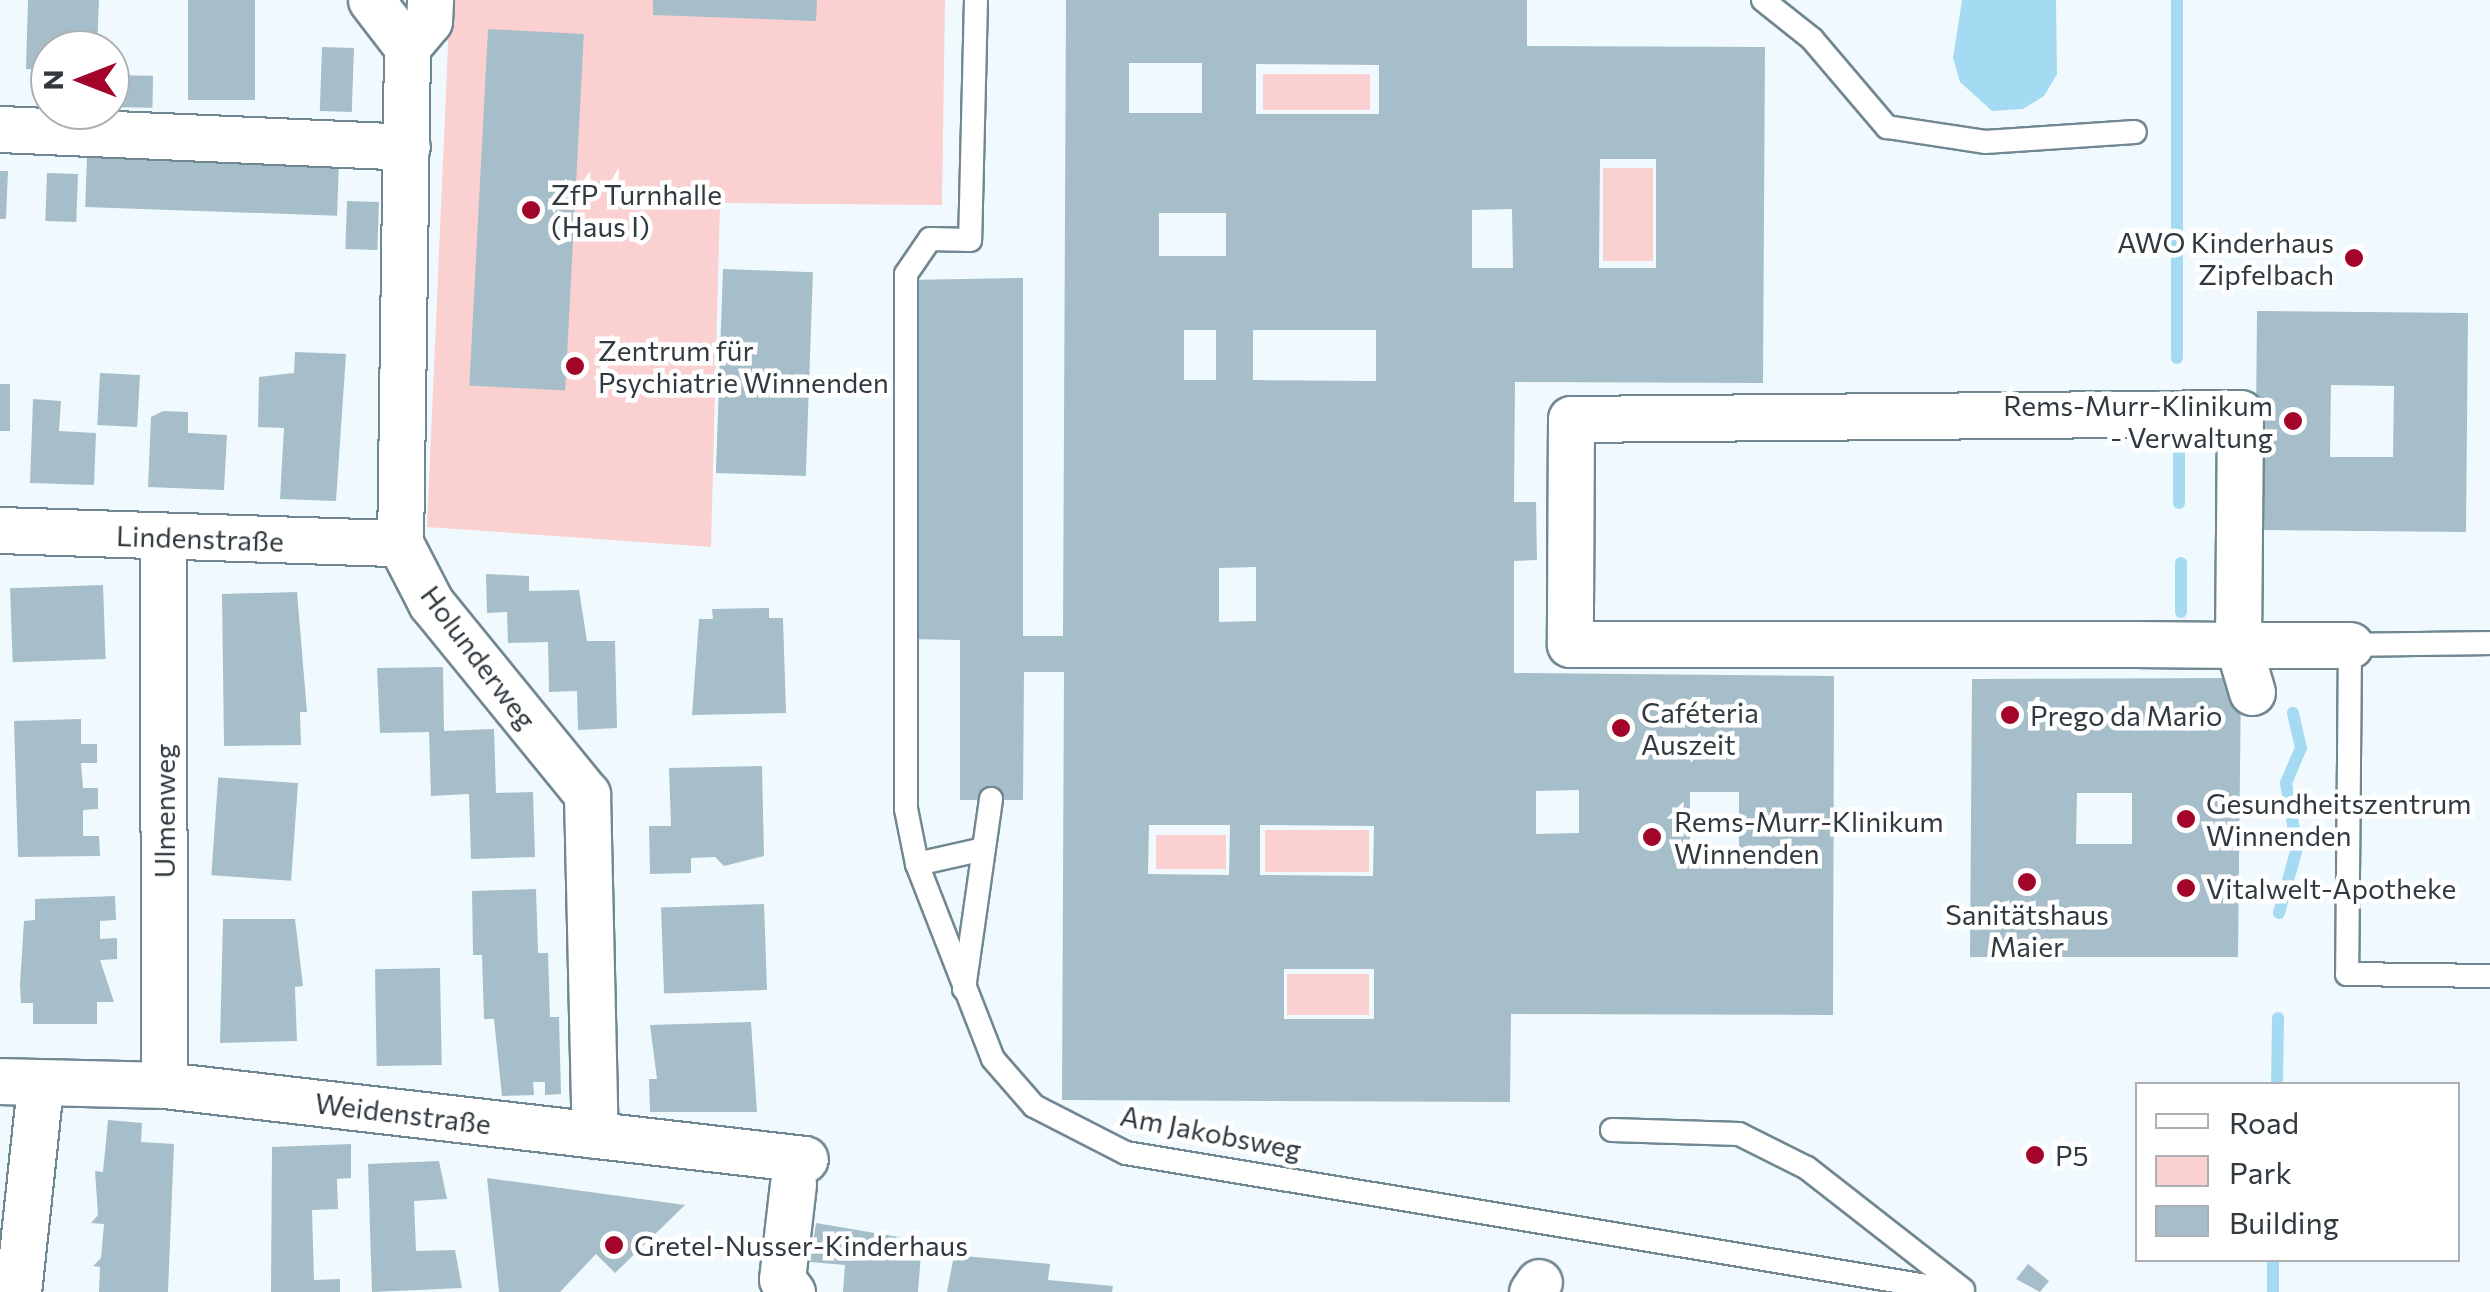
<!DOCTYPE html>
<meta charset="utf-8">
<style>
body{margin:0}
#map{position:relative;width:2490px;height:1292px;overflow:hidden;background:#f0fafe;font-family:Commissioner,sans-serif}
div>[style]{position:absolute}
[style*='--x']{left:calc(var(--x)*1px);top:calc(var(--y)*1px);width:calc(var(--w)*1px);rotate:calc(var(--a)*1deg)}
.green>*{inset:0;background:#fad1d0;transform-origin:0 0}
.water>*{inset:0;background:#a5dbf2}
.stream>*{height:12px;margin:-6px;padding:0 6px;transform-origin:6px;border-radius:6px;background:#a5dbf2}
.building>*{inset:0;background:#a6bec9;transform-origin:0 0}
.roads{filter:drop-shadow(2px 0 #718892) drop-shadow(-2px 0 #718892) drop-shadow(0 2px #718892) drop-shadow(0 -2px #718892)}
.lane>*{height:22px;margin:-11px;padding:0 11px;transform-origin:11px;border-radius:11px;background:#fff}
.street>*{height:45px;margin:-22.5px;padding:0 22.5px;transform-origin:22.5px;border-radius:22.5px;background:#fff}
.dots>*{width:28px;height:28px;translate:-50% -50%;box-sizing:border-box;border:5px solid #fff;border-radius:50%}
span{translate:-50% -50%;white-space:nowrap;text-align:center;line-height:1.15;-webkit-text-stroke:9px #fff;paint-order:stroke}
.poi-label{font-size:28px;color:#313a3f}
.left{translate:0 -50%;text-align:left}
.right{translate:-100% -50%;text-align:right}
.street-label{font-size:28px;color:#313a3f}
.legend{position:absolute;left:2135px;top:1082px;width:325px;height:180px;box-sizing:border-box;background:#fff;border:2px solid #adb0b2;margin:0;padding:12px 18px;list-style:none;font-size:30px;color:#313a3f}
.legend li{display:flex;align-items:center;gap:20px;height:50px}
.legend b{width:50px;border:2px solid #adb0b2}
.north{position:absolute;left:30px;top:30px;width:100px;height:100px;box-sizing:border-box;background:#fff;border:2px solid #adb0b2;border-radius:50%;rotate:270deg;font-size:28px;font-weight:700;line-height:40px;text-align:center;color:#313a3f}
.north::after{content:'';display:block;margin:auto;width:35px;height:45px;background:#a30429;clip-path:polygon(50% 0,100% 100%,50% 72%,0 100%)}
</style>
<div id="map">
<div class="green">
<i style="clip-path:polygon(450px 0,945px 0,942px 205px,720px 203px,711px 547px,427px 527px)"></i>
<i style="left:1263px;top:74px;width:107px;height:36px"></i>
<i style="left:1603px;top:168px;width:50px;height:93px"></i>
<i style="left:1369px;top:830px;width:42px;height:104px;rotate:90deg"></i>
<i style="left:1156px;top:835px;width:70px;height:34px"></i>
<i style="left:1287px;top:974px;width:82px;height:41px"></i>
</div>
<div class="water">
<i style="clip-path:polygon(1962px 0,2056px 0,2057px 74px,2044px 96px,2023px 109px,1992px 111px,1960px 82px,1953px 58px)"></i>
</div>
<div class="stream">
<i style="--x:2177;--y:0;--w:358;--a:90"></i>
<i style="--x:2179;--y:450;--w:53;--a:90"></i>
<i style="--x:2181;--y:563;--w:49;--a:90"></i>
<i style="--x:2279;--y:913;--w:67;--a:-74.5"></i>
<i style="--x:2297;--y:848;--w:66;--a:-99.6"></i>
<i style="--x:2286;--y:783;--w:38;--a:-67"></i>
<i style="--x:2301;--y:748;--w:36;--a:-103"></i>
<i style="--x:2277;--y:1084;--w:66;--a:-89.1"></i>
<i style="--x:2273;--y:1292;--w:32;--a:-90"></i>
</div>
<div class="building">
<i style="clip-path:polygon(28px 0,99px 0,97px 50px,50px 50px,50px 70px,26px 69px)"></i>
<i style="left:188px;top:0;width:67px;height:100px"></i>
<i style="clip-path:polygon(653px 0,817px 0,816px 21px,653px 15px)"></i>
<i style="clip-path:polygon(evenodd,1066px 0,1527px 0,1527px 46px,1765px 47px,1763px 383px,1515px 382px,1514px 502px,1536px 502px,1537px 560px,1514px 561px,1514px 673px,1834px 676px,1833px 1015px,1511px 1014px,1510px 1102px,1062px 1100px,1064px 672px,1024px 672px,1023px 800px,960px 800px,960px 640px,908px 639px,908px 280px,1023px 278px,1023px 636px,1063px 636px,1066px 0,1129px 63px,1202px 63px,1202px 113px,1129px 113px,1129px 63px,1066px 0,1256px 64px,1379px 65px,1379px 114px,1256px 114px,1256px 64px,1066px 0,1600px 159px,1656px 159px,1656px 268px,1599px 268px,1600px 159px,1066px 0,1512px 209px,1513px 268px,1472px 268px,1472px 210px,1512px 209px,1066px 0,1159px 213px,1226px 213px,1226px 256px,1159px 256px,1159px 213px,1066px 0,1184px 330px,1216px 330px,1216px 380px,1184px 380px,1184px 330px,1066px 0,1253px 330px,1376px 330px,1376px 381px,1253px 380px,1253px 330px,1066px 0,1256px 567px,1256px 621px,1219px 622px,1219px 568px,1256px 567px,1066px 0,1579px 790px,1579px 833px,1536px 834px,1536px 791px,1579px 790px,1066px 0,1690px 792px,1739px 792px,1739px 847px,1690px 847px,1690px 792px,1066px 0,1149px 825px,1230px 825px,1229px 875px,1148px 874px,1149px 825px,1066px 0,1260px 825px,1374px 826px,1373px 876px,1260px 875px,1260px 825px,1066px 0,1284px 969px,1374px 969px,1374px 1019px,1284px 1019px,1284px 969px)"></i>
<i style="left:488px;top:29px;width:96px;height:357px;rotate:3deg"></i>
<i style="left:322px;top:47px;width:32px;height:64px;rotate:2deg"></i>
<i style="left:110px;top:75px;width:43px;height:32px;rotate:1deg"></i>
<i style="left:87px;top:156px;width:252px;height:51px;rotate:2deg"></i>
<i style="clip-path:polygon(0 171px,8px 171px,6px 219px,0 219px)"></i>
<i style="left:47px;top:173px;width:31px;height:48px;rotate:2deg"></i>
<i style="left:347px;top:201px;width:32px;height:48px;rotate:2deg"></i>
<i style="left:723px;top:269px;width:90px;height:204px;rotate:2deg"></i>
<i style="clip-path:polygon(evenodd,2257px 311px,2468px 313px,2466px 532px,2255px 530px,2257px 311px,2331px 385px,2394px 386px,2393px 457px,2330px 457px,2331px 385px)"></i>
<i style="clip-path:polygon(295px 352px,346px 354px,336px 501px,280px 499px,284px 428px,258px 427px,259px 377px,294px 373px)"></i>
<i style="left:100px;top:373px;width:40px;height:52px;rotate:3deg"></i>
<i style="left:0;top:384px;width:10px;height:47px"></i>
<i style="clip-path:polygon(33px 399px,61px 401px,59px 431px,96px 433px,94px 485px,30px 483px)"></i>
<i style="clip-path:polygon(163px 411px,188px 412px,188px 433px,227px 435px,224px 490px,148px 487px,151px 417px)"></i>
<i style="clip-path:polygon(486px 574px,529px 576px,529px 591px,579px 590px,587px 641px,615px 641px,617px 728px,578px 730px,577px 691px,549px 692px,548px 642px,508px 643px,507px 612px,487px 613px)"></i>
<i style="left:103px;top:585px;width:74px;height:93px;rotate:88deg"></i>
<i style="clip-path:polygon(297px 592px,307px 712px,300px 712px,301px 745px,224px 746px,222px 594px)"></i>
<i style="clip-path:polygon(769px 608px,769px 618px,783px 618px,786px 713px,692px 715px,699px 619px,713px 619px,712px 609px)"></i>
<i style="clip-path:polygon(443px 667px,444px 731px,494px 729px,496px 793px,533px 792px,535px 857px,471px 859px,469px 794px,431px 796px,429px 732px,380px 733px,377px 668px)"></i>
<i style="clip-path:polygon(evenodd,2241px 678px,2238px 957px,1970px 957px,1972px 679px,2241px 678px,2077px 793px,2132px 793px,2132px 844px,2076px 844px,2077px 793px)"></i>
<i style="clip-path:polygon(81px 719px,81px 744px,97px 744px,97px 763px,81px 763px,83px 788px,98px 788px,98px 809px,83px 810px,83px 836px,99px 836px,100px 856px,18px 857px,14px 721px)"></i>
<i style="clip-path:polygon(762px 766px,764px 856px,724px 866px,715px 857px,691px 858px,691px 873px,650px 874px,649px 826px,671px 826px,669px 768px)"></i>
<i style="left:298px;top:783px;width:98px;height:80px;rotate:94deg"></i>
<i style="clip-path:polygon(536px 889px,538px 953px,548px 953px,550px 1017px,559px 1017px,561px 1094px,545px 1095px,545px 1082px,533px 1082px,534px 1095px,502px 1096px,494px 1019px,484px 1019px,482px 955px,473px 955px,472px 891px)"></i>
<i style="clip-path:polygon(115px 896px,116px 920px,100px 921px,100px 939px,117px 938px,117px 959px,100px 960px,114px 1002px,97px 1002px,97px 1024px,33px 1024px,33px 1003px,21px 1003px,20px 984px,24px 921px,35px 920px,35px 899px)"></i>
<i style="left:764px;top:904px;width:86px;height:103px;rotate:88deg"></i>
<i style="clip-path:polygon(223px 919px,295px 919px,303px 986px,295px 987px,297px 1041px,220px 1043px)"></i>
<i style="left:440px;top:968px;width:97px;height:65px;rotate:89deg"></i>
<i style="clip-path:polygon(751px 1022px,757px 1112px,650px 1112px,649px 1079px,657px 1079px,650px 1025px)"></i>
<i style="clip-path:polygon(108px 1120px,142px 1123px,141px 1142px,174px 1144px,168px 1292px,99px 1292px,100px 1267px,93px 1266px,101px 1258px,104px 1224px,91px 1223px,98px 1215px,95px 1171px,103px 1172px)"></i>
<i style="clip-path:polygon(351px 1144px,351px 1178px,337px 1179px,338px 1209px,312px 1210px,314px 1280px,340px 1279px,340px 1292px,271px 1292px,272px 1147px)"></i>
<i style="clip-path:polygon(439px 1161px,447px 1199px,414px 1201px,416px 1251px,455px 1250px,462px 1288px,372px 1292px,368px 1164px)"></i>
<i style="clip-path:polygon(487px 1178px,685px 1205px,615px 1273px,596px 1254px,560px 1292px,499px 1292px)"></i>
<i style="clip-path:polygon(816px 1223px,922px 1241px,918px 1292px,843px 1292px,845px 1265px,810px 1262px)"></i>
<i style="clip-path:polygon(954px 1255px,1050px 1264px,1048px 1280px,1113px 1286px,1112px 1292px,947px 1292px)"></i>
<i style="clip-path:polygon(2028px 1264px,2049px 1281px,2040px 1292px,2016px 1279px)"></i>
</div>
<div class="roads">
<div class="lane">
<i style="--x:976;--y:0;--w:240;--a:91.4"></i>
<i style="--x:970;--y:240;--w:40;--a:-178.6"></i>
<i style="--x:930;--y:239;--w:42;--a:124.4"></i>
<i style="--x:906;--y:274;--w:535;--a:90"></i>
<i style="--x:906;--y:809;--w:56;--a:78.7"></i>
<i style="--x:917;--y:864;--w:209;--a:68.7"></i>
<i style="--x:993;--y:1059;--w:62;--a:48.9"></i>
<i style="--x:1034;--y:1106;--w:103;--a:27.1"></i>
<i style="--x:1126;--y:1153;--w:847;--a:9.44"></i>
<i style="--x:1763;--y:0;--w:63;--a:38.5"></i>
<i style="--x:1812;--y:39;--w:116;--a:49.6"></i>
<i style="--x:1887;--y:127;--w:99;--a:8.7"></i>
<i style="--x:1985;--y:142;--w:150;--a:-3.8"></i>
<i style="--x:2490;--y:643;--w:140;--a:179.2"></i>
<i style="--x:2350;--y:645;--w:329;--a:90.5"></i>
<i style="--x:2347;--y:974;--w:143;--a:0.8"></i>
<i style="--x:917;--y:864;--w:64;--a:-12.7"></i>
<i style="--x:964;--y:989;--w:192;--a:-81.9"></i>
<i style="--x:1612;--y:1130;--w:127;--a:1.8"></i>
<i style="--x:1739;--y:1134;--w:76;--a:26.6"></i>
<i style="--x:1807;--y:1168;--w:198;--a:38"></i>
</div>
<div class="street">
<i style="--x:371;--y:0;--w:59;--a:52.5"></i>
<i style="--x:407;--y:47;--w:496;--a:90.8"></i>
<i style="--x:400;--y:543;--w:68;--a:62.7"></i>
<i style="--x:431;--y:603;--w:247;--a:50.8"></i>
<i style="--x:587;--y:794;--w:341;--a:88.7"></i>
<i style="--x:407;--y:47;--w:34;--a:-50"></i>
<i style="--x:429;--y:21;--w:21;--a:-87"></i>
<i style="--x:0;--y:129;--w:407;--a:2.5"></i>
<i style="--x:0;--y:530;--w:400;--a:1.9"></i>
<i style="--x:163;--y:538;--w:547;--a:89.9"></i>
<i style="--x:2252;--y:692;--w:49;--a:-106.6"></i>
<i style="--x:2238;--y:645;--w:232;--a:-89.5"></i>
<i style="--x:2240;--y:413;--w:669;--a:179.49"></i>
<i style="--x:1571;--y:419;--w:225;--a:90.3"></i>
<i style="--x:1570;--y:644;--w:565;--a:0"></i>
<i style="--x:2135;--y:644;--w:103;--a:0.6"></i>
<i style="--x:2238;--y:645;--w:112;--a:0"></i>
<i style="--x:0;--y:1081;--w:164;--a:1.4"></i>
<i style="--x:164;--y:1085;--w:645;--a:6.59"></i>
<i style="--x:18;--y:1292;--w:208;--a:-83.9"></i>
<i style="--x:792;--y:1292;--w:16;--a:-128"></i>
<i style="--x:782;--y:1279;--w:96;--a:-83.4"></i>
<i style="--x:1532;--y:1292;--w:12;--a:-55"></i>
</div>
</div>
<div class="dots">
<i style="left:531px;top:210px;background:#a30429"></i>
<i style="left:2354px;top:258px;background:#a30429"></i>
<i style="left:575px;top:366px;background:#a30429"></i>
<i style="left:2293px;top:421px;background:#a30429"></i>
<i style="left:2010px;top:715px;background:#a30429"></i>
<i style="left:1621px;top:728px;background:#a30429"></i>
<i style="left:2186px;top:819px;background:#a30429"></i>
<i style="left:1652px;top:837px;background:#a30429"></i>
<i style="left:2027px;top:882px;background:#a30429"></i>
<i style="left:2186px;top:888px;background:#a30429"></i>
<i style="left:2035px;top:1155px;background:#a30429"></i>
<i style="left:614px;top:1245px;background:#a30429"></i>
</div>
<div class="poi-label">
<span class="left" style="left:551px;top:210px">ZfP Turnhalle<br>(Haus I)</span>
<span class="right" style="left:2334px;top:258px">AWO Kinderhaus<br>Zipfelbach</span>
<span class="left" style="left:598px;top:366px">Zentrum für<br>Psychiatrie Winnenden</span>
<span class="right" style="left:2273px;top:421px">Rems-Murr-Klinikum<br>- Verwaltung</span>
<span class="left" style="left:1641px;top:728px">Caféteria<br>Auszeit</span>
<span class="left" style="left:2030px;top:715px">Prego da Mario</span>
<span class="left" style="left:2206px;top:819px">Gesundheitszentrum<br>Winnenden</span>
<span class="left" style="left:1674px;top:837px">Rems-Murr-Klinikum<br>Winnenden</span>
<span class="left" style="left:2206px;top:888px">Vitalwelt-Apotheke</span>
<span style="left:2027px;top:930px">Sanitätshaus<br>Maier</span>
<span class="left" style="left:2055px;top:1155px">P5</span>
<span class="left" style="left:634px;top:1245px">Gretel-Nusser-Kinderhaus</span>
</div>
<div class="street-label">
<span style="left:200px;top:538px;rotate:2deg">Lindenstraße</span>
<span style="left:479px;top:657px;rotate:53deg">Holunderweg</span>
<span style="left:164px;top:811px;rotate:-90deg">Ulmenweg</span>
<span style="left:403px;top:1113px;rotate:7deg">Weidenstraße</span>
<span style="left:1211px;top:1132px;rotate:11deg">Am Jakobsweg</span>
</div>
<ul class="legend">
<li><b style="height:12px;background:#fff"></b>Road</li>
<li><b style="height:28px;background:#fad1d0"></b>Park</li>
<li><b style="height:28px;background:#a6bec9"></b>Building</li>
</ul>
<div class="north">N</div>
</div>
